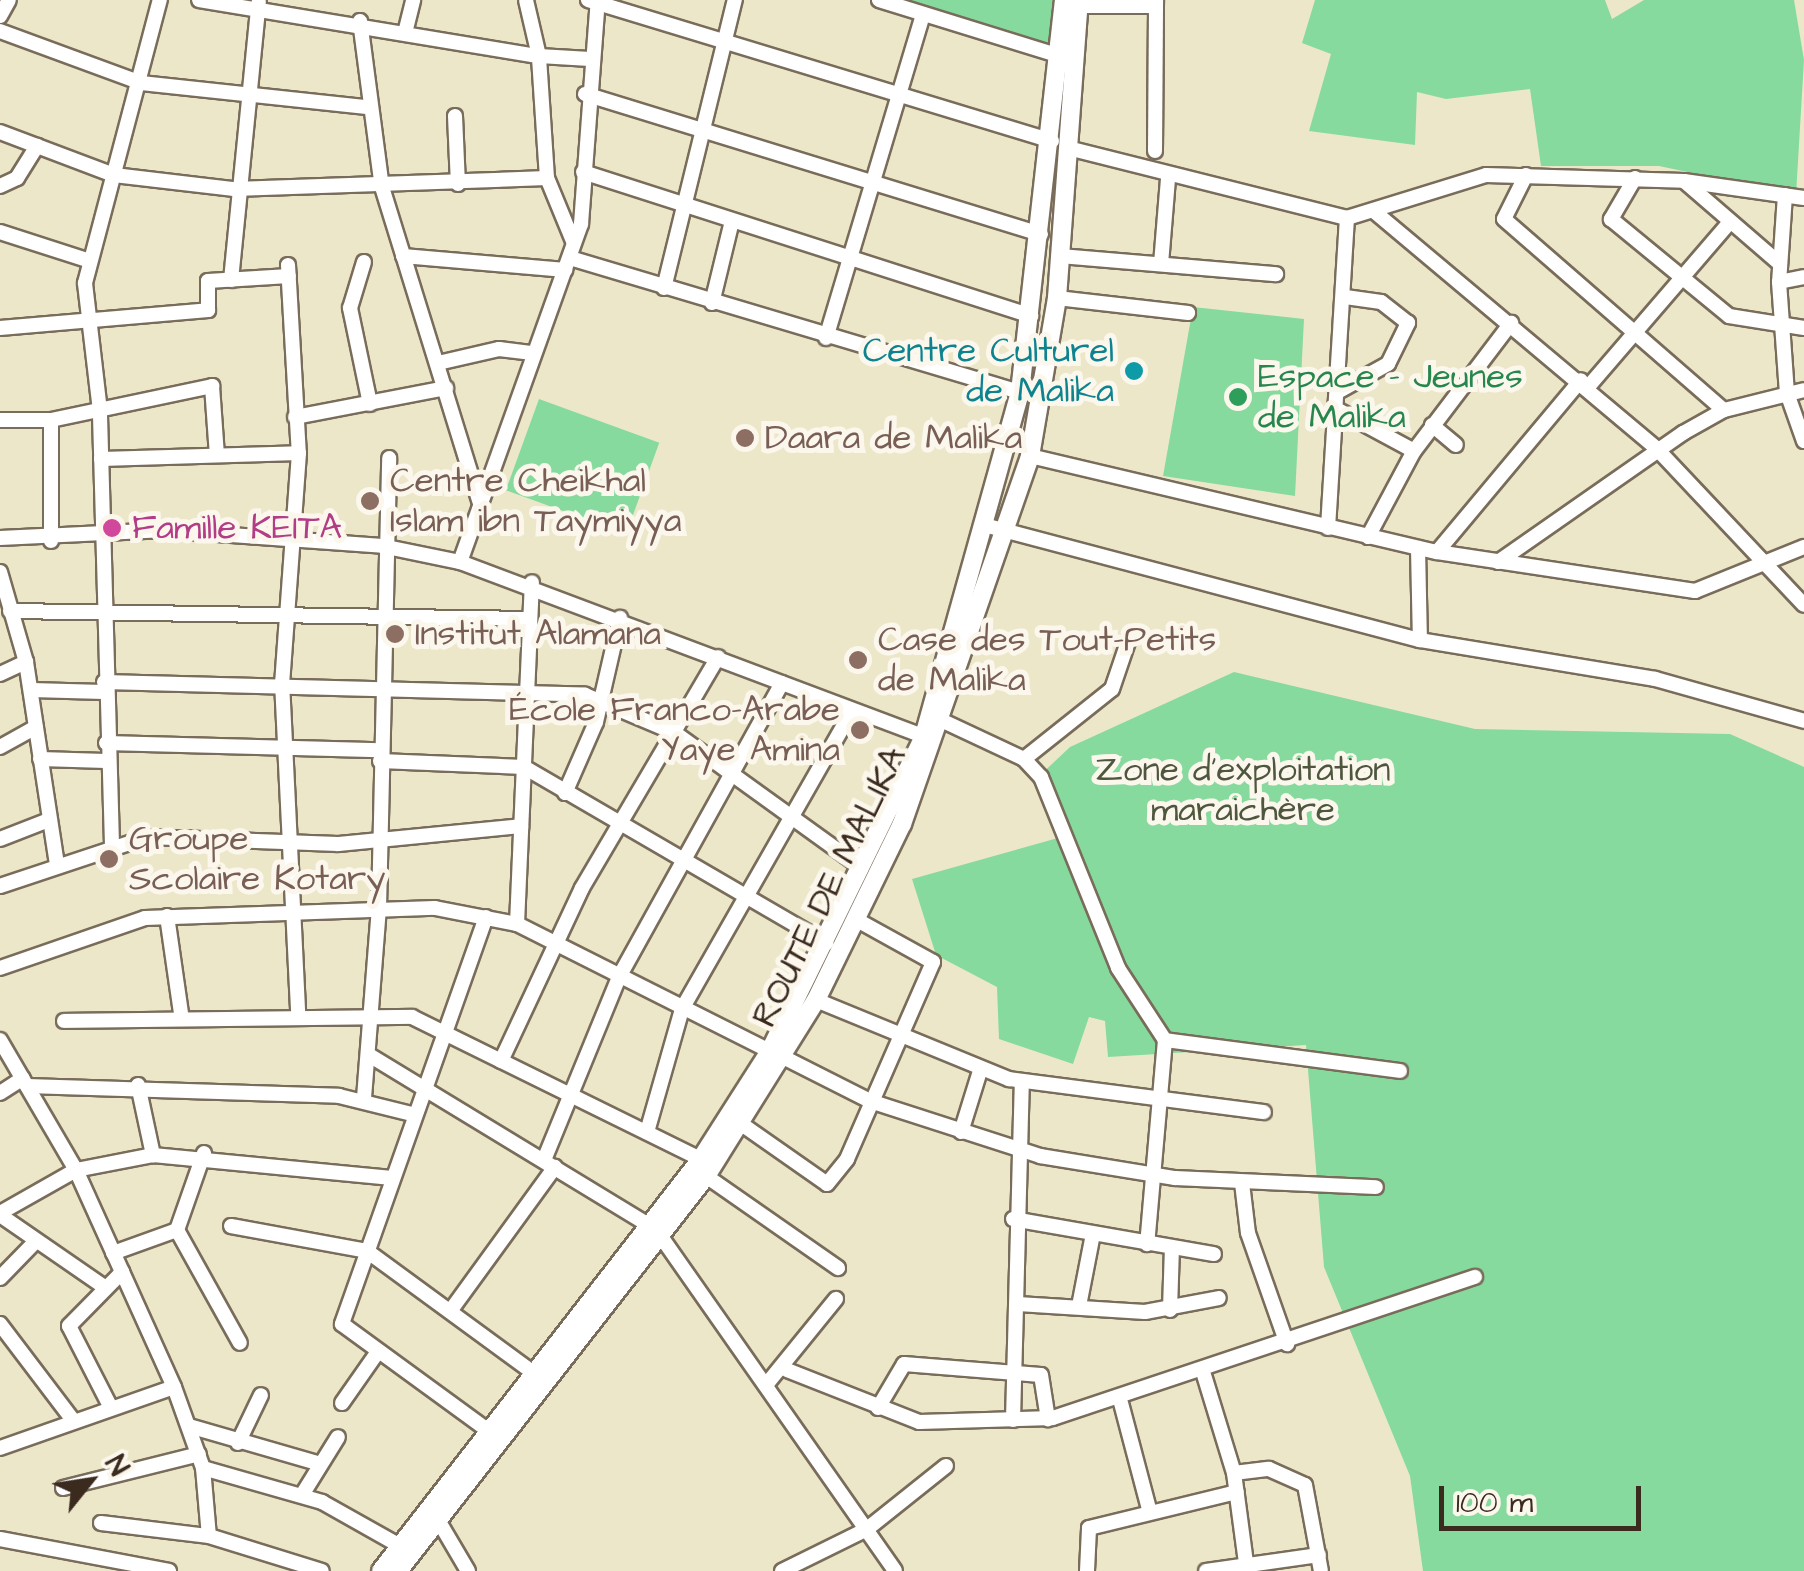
<!DOCTYPE html>
<meta charset="utf-8">
<style>
body{margin:0}
#map{position:relative;width:1804px;height:1571px;overflow:hidden;background:#ede7ca;font-family:"Architects Daughter",sans-serif}
div>[style]{position:absolute}
[style*='--x']{left:calc(var(--x)*1px);top:calc(var(--y)*1px);width:calc(var(--w)*1px);rotate:calc(var(--a)*1deg)}
.green>*{inset:0;background:#86da9d;transform-origin:0 0}
.roads{filter:drop-shadow(2px 0 #796c5a) drop-shadow(-2px 0 #796c5a) drop-shadow(0 2px #796c5a) drop-shadow(0 -2px #796c5a)}
.minor>*{height:14px;margin:-7px;padding:0 7px;transform-origin:7px;border-radius:7px;background:#fff}
.major>*{height:18px;margin:-9px;padding:0 9px;transform-origin:9px;border-radius:9px;background:#fff}
.dots>*{width:28px;height:28px;translate:-50% -50%;box-sizing:border-box;border:5px solid #fbf7ec;border-radius:50%}
span{translate:-50% -50%;white-space:nowrap;text-align:center;line-height:1.15;-webkit-text-stroke:10px #fbf7ec;paint-order:stroke}
.culture-label{font-size:35px;color:#0d838f}
.right{translate:-100% -50%;text-align:right}
.leisure-label{font-size:35px;color:#27864d}
.left{translate:0 -50%;text-align:left}
.education-label{font-size:35px;color:#785e54}
.hotel-label{font-size:35px;color:#b23c85}
.park-label{font-size:35px;color:#4e563e}
.street-label{font-size:35px;color:#3b2a1e}
.north{position:absolute;left:40px;top:1431px;width:100px;height:100px;-webkit-text-stroke:8px #fbf7ec;paint-order:stroke;rotate:60deg;font-size:28px;font-weight:700;line-height:40px;text-align:center;color:#3b2a1e}
.north::after{content:'';display:block;margin:auto;width:35px;height:45px;background:#3b2a1e;clip-path:polygon(50% 0,100% 100%,50% 72%,0 100%)}
.scale{position:absolute;left:1439px;top:1486px;width:202px;height:45px;box-sizing:border-box;border:5px solid #3b2a1e;border-top:0;padding-left:12px;font-size:30px;line-height:35px;white-space:nowrap;color:#3b2a1e;-webkit-text-stroke:8px #fbf7ec;paint-order:stroke}
</style>
<div id="map">
<div class="green">
<i style="clip-path:polygon(906px 0,1055px 0,1054px 31px,1050px 45px)"></i>
<i style="clip-path:polygon(1315px 0,1605px 0,1612px 19px,1644px 0,1794px 0,1804px 60px,1796px 195px,1659px 166px,1541px 166px,1530px 89px,1446px 99px,1417px 92px,1415px 145px,1309px 131px,1331px 54px,1302px 43px)"></i>
<i style="clip-path:polygon(1193px 307px,1304px 319px,1295px 496px,1163px 476px)"></i>
<i style="left:539px;top:399px;width:128px;height:97px;rotate:20deg"></i>
<i style="clip-path:polygon(1234px 672px,1475px 729px,1730px 734px,1804px 767px,1804px 1571px,1423px 1571px,1410px 1476px,1324px 1267px,1306px 1045px,1108px 1057px,1105px 1021px,1089px 1017px,1073px 1064px,999px 1039px,997px 987px,936px 955px,912px 879px,1065px 836px,1035px 780px,1070px 747px)"></i>
</div>
<div class="roads">
<div class="minor">
<i style="--x:199;--y:0;--w:345;--a:9.4"></i>
<i style="--x:539;--y:56;--w:57;--a:-103.1"></i>
<i style="--x:588;--y:0;--w:485;--a:16.9"></i>
<i style="--x:879;--y:0;--w:189;--a:17.2"></i>
<i style="--x:1079;--y:6;--w:77;--a:0"></i>
<i style="--x:0;--y:16;--w:18;--a:-61"></i>
<i style="--x:360;--y:21;--w:167;--a:82.5"></i>
<i style="--x:382;--y:187;--w:329;--a:72.8"></i>
<i style="--x:406;--y:29;--w:30;--a:-76"></i>
<i style="--x:0;--y:31;--w:150;--a:20.2"></i>
<i style="--x:141;--y:83;--w:227;--a:6.1"></i>
<i style="--x:585;--y:94;--w:477;--a:17.1"></i>
<i style="--x:455;--y:116;--w:68;--a:87.5"></i>
<i style="--x:0;--y:132;--w:122;--a:20.7"></i>
<i style="--x:114;--y:175;--w:121;--a:6.7"></i>
<i style="--x:234;--y:189;--w:313;--a:-2"></i>
<i style="--x:1068;--y:148;--w:288;--a:14.1"></i>
<i style="--x:1347;--y:218;--w:145;--a:-17.2"></i>
<i style="--x:1486;--y:175;--w:198;--a:1.7"></i>
<i style="--x:1684;--y:181;--w:121;--a:8.1"></i>
<i style="--x:1155;--y:151;--w:151;--a:-89.6"></i>
<i style="--x:583;--y:172;--w:471;--a:17.8"></i>
<i style="--x:1526;--y:175;--w:49;--a:116.6"></i>
<i style="--x:1504;--y:219;--w:291;--a:41"></i>
<i style="--x:1635;--y:178;--w:48;--a:120.3"></i>
<i style="--x:1611;--y:219;--w:153;--a:39.4"></i>
<i style="--x:1729;--y:316;--w:76;--a:9.1"></i>
<i style="--x:1684;--y:181;--w:127;--a:40.8"></i>
<i style="--x:0;--y:186;--w:19;--a:-25"></i>
<i style="--x:17;--y:178;--w:38;--a:-58"></i>
<i style="--x:1785;--y:195;--w:87;--a:93.9"></i>
<i style="--x:1779;--y:282;--w:111;--a:85.9"></i>
<i style="--x:1787;--y:393;--w:51;--a:70.5"></i>
<i style="--x:1376;--y:213;--w:367;--a:40"></i>
<i style="--x:1657;--y:449;--w:214;--a:46.7"></i>
<i style="--x:0;--y:232;--w:91;--a:17.8"></i>
<i style="--x:573;--y:241;--w:68;--a:-112.4"></i>
<i style="--x:547;--y:178;--w:122;--a:-93.8"></i>
<i style="--x:539;--y:56;--w:51;--a:3.4"></i>
<i style="--x:403;--y:256;--w:163;--a:4.9"></i>
<i style="--x:1060;--y:256;--w:217;--a:4.8"></i>
<i style="--x:570;--y:258;--w:470;--a:16.6"></i>
<i style="--x:364;--y:262;--w:48;--a:106.9"></i>
<i style="--x:350;--y:308;--w:98;--a:78.2"></i>
<i style="--x:1161;--y:264;--w:86;--a:-85.3"></i>
<i style="--x:288;--y:265;--w:188;--a:86.7"></i>
<i style="--x:299;--y:453;--w:230;--a:94.2"></i>
<i style="--x:282;--y:682;--w:331;--a:87.2"></i>
<i style="--x:231;--y:280;--w:280;--a:-84.3"></i>
<i style="--x:1779;--y:282;--w:25;--a:-11"></i>
<i style="--x:664;--y:288;--w:297;--a:-76.2"></i>
<i style="--x:1057;--y:298;--w:132;--a:6.5"></i>
<i style="--x:712;--y:303;--w:84;--a:-76.3"></i>
<i style="--x:0;--y:328;--w:209;--a:-4.9"></i>
<i style="--x:208;--y:310;--w:29;--a:-90"></i>
<i style="--x:208;--y:281;--w:81;--a:-3.5"></i>
<i style="--x:826;--y:338;--w:338;--a:-73.3"></i>
<i style="--x:438;--y:363;--w:63;--a:-12.9"></i>
<i style="--x:499;--y:349;--w:34;--a:7"></i>
<i style="--x:1588;--y:387;--w:215;--a:-49.3"></i>
<i style="--x:1339;--y:391;--w:56;--a:-28.9"></i>
<i style="--x:1388;--y:364;--w:46;--a:-64"></i>
<i style="--x:1408;--y:323;--w:34;--a:-142"></i>
<i style="--x:1381;--y:302;--w:34;--a:-172"></i>
<i style="--x:1338;--y:410;--w:86;--a:28.3"></i>
<i style="--x:295;--y:417;--w:154;--a:-10.9"></i>
<i style="--x:0;--y:420;--w:51;--a:0"></i>
<i style="--x:51;--y:420;--w:165;--a:-11.9"></i>
<i style="--x:212;--y:386;--w:69;--a:85.9"></i>
<i style="--x:51;--y:420;--w:121;--a:90"></i>
<i style="--x:1432;--y:425;--w:31;--a:40"></i>
<i style="--x:1030;--y:456;--w:418;--a:13.3"></i>
<i style="--x:1437;--y:552;--w:261;--a:8.6"></i>
<i style="--x:1695;--y:591;--w:118;--a:-22"></i>
<i style="--x:101;--y:459;--w:198;--a:-1.7"></i>
<i style="--x:988;--y:526;--w:447;--a:14.8"></i>
<i style="--x:1420;--y:640;--w:238;--a:9.4"></i>
<i style="--x:1655;--y:679;--w:155;--a:15.7"></i>
<i style="--x:1328;--y:528;--w:311;--a:-86.5"></i>
<i style="--x:1368;--y:537;--w:98;--a:-61.9"></i>
<i style="--x:1414;--y:451;--w:161;--a:-52.8"></i>
<i style="--x:0;--y:538;--w:161;--a:-2.8"></i>
<i style="--x:161;--y:530;--w:222;--a:4.1"></i>
<i style="--x:382;--y:546;--w:80;--a:11.6"></i>
<i style="--x:460;--y:562;--w:496;--a:20.6"></i>
<i style="--x:1418;--y:548;--w:92;--a:88.8"></i>
<i style="--x:1437;--y:552;--w:224;--a:-50.1"></i>
<i style="--x:460;--y:562;--w:359;--a:-70.3"></i>
<i style="--x:581;--y:224;--w:225;--a:-85.7"></i>
<i style="--x:1498;--y:562;--w:226;--a:-34.9"></i>
<i style="--x:1683;--y:433;--w:47;--a:-29.3"></i>
<i style="--x:1724;--y:410;--w:82;--a:-14"></i>
<i style="--x:0;--y:572;--w:94;--a:73.9"></i>
<i style="--x:26;--y:662;--w:204;--a:81.3"></i>
<i style="--x:10;--y:611;--w:520;--a:0.88"></i>
<i style="--x:0;--y:674;--w:29;--a:-25"></i>
<i style="--x:104;--y:682;--w:481;--a:1.5"></i>
<i style="--x:585;--y:695;--w:98;--a:22.9"></i>
<i style="--x:675;--y:733;--w:229;--a:35.8"></i>
<i style="--x:31;--y:690;--w:73;--a:1.6"></i>
<i style="--x:943;--y:721;--w:89;--a:25.1"></i>
<i style="--x:1024;--y:759;--w:25;--a:47"></i>
<i style="--x:1041;--y:777;--w:206;--a:68"></i>
<i style="--x:1118;--y:968;--w:86;--a:56.9"></i>
<i style="--x:1165;--y:1040;--w:205;--a:95"></i>
<i style="--x:106;--y:743;--w:274;--a:1.5"></i>
<i style="--x:0;--y:747;--w:41;--a:-29.1"></i>
<i style="--x:40;--y:759;--w:66;--a:1.7"></i>
<i style="--x:1024;--y:759;--w:112;--a:-38.5"></i>
<i style="--x:1112;--y:689;--w:53;--a:-71.2"></i>
<i style="--x:380;--y:761;--w:144;--a:2.4"></i>
<i style="--x:524;--y:767;--w:350;--a:30.2"></i>
<i style="--x:565;--y:793;--w:77;--a:-66.4"></i>
<i style="--x:596;--y:722;--w:107;--a:-77"></i>
<i style="--x:0;--y:839;--w:53;--a:-21.2"></i>
<i style="--x:112;--y:845;--w:434;--a:-91.6"></i>
<i style="--x:100;--y:411;--w:129;--a:-96.7"></i>
<i style="--x:85;--y:283;--w:293;--a:-75.2"></i>
<i style="--x:0;--y:886;--w:155;--a:-18.4"></i>
<i style="--x:147;--y:837;--w:191;--a:2.1"></i>
<i style="--x:338;--y:844;--w:184;--a:-5.6"></i>
<i style="--x:167;--y:916;--w:98;--a:81.8"></i>
<i style="--x:486;--y:917;--w:432;--a:109.5"></i>
<i style="--x:342;--y:1324;--w:183;--a:36.1"></i>
<i style="--x:517;--y:924;--w:342;--a:-87.5"></i>
<i style="--x:0;--y:968;--w:153;--a:-19"></i>
<i style="--x:145;--y:918;--w:290;--a:-2"></i>
<i style="--x:435;--y:908;--w:84;--a:11"></i>
<i style="--x:517;--y:924;--w:283;--a:26.7"></i>
<i style="--x:816;--y:1000;--w:209;--a:22.3"></i>
<i style="--x:1009;--y:1079;--w:257;--a:7.4"></i>
<i style="--x:64;--y:1021;--w:348;--a:-0.7"></i>
<i style="--x:412;--y:1017;--w:322;--a:26.2"></i>
<i style="--x:0;--y:1040;--w:151;--a:59.7"></i>
<i style="--x:76;--y:1170;--w:238;--a:65.7"></i>
<i style="--x:174;--y:1387;--w:86;--a:70.3"></i>
<i style="--x:203;--y:1468;--w:68;--a:85"></i>
<i style="--x:1165;--y:1040;--w:237;--a:7.5"></i>
<i style="--x:369;--y:1055;--w:331;--a:31.3"></i>
<i style="--x:783;--y:1057;--w:97;--a:26.8"></i>
<i style="--x:870;--y:1101;--w:179;--a:17.9"></i>
<i style="--x:1040;--y:1156;--w:137;--a:9.3"></i>
<i style="--x:1175;--y:1178;--w:201;--a:2.6"></i>
<i style="--x:501;--y:1061;--w:191;--a:-64.9"></i>
<i style="--x:582;--y:888;--w:268;--a:-59.5"></i>
<i style="--x:138;--y:1085;--w:72;--a:77.9"></i>
<i style="--x:27;--y:1086;--w:312;--a:1.8"></i>
<i style="--x:339;--y:1096;--w:75;--a:13.9"></i>
<i style="--x:0;--y:1093;--w:27;--a:-33"></i>
<i style="--x:364;--y:1098;--w:191;--a:-85.5"></i>
<i style="--x:379;--y:908;--w:450;--a:-88.7"></i>
<i style="--x:740;--y:1123;--w:106;--a:35"></i>
<i style="--x:827;--y:1184;--w:32;--a:-51"></i>
<i style="--x:847;--y:1159;--w:215;--a:-66.4"></i>
<i style="--x:933;--y:962;--w:87;--a:-151.1"></i>
<i style="--x:647;--y:1132;--w:128;--a:-74.1"></i>
<i style="--x:682;--y:1009;--w:343;--a:-60.3"></i>
<i style="--x:961;--y:1132;--w:64;--a:-72.7"></i>
<i style="--x:204;--y:1153;--w:82;--a:109.3"></i>
<i style="--x:177;--y:1230;--w:129;--a:60.9"></i>
<i style="--x:544;--y:1160;--w:198;--a:-67.7"></i>
<i style="--x:619;--y:977;--w:336;--a:-61"></i>
<i style="--x:706;--y:1176;--w:161;--a:34.9"></i>
<i style="--x:1242;--y:1183;--w:50;--a:83.2"></i>
<i style="--x:1248;--y:1233;--w:118;--a:70.6"></i>
<i style="--x:0;--y:1213;--w:87;--a:-29.5"></i>
<i style="--x:76;--y:1170;--w:78;--a:-11"></i>
<i style="--x:153;--y:1155;--w:240;--a:5.5"></i>
<i style="--x:0;--y:1215;--w:125;--a:34.6"></i>
<i style="--x:1013;--y:1219;--w:204;--a:9.9"></i>
<i style="--x:231;--y:1226;--w:138;--a:10.4"></i>
<i style="--x:367;--y:1251;--w:208;--a:36.2"></i>
<i style="--x:662;--y:1238;--w:406;--a:55"></i>
<i style="--x:113;--y:1253;--w:68;--a:-19.8"></i>
<i style="--x:0;--y:1278;--w:50;--a:-45.8"></i>
<i style="--x:1018;--y:1304;--w:127;--a:3.6"></i>
<i style="--x:1145;--y:1312;--w:75;--a:-10.7"></i>
<i style="--x:1079;--y:1306;--w:68;--a:-79"></i>
<i style="--x:451;--y:1310;--w:177;--a:-54"></i>
<i style="--x:1170;--y:1310;--w:62;--a:-88.2"></i>
<i style="--x:0;--y:1324;--w:119;--a:52.8"></i>
<i style="--x:787;--y:1370;--w:142;--a:21.5"></i>
<i style="--x:919;--y:1422;--w:134;--a:-1.7"></i>
<i style="--x:1053;--y:1418;--w:445;--a:-18.5"></i>
<i style="--x:1204;--y:1375;--w:102;--a:73"></i>
<i style="--x:1234;--y:1473;--w:99;--a:82.4"></i>
<i style="--x:766;--y:1385;--w:111;--a:-50.9"></i>
<i style="--x:342;--y:1403;--w:61;--a:-55"></i>
<i style="--x:1121;--y:1403;--w:110;--a:75.2"></i>
<i style="--x:110;--y:1406;--w:90;--a:-117.1"></i>
<i style="--x:69;--y:1326;--w:76;--a:-45.5"></i>
<i style="--x:878;--y:1408;--w:51;--a:-59.4"></i>
<i style="--x:904;--y:1364;--w:137;--a:4.6"></i>
<i style="--x:1041;--y:1375;--w:45;--a:81"></i>
<i style="--x:1013;--y:1420;--w:339;--a:-88.5"></i>
<i style="--x:189;--y:1426;--w:137;--a:16.1"></i>
<i style="--x:238;--y:1443;--w:53;--a:-64.4"></i>
<i style="--x:0;--y:1448;--w:184;--a:-19.3"></i>
<i style="--x:203;--y:1468;--w:124;--a:15.9"></i>
<i style="--x:322;--y:1502;--w:90;--a:29.4"></i>
<i style="--x:1234;--y:1473;--w:35;--a:-7"></i>
<i style="--x:1269;--y:1469;--w:39;--a:24"></i>
<i style="--x:1305;--y:1485;--w:87;--a:79.5"></i>
<i style="--x:63;--y:1488;--w:140;--a:-14"></i>
<i style="--x:302;--y:1495;--w:68;--a:-58.2"></i>
<i style="--x:438;--y:1520;--w:59;--a:59.5"></i>
<i style="--x:101;--y:1523;--w:109;--a:6.9"></i>
<i style="--x:209;--y:1536;--w:118;--a:17.2"></i>
<i style="--x:0;--y:1539;--w:172;--a:10.7"></i>
<i style="--x:782;--y:1571;--w:95;--a:-26.3"></i>
<i style="--x:867;--y:1529;--w:101;--a:-38.6"></i>
<i style="--x:1087;--y:1571;--w:43;--a:-87.3"></i>
<i style="--x:1089;--y:1528;--w:152;--a:-13.7"></i>
<i style="--x:1206;--y:1571;--w:114;--a:-8.1"></i>
</div>
<div class="major">
<i style="--x:381;--y:1571;--w:522;--a:-52.16"></i>
<i style="--x:701;--y:1159;--w:128;--a:-57.4"></i>
<i style="--x:770;--y:1051;--w:351;--a:-63.9"></i>
<i style="--x:924;--y:736;--w:357;--a:-74.4"></i>
<i style="--x:1020;--y:392;--w:394;--a:-83.6"></i>
<i style="--x:398;--y:1571;--w:501;--a:-52.05"></i>
<i style="--x:706;--y:1176;--w:208;--a:-58"></i>
<i style="--x:816;--y:1000;--w:196;--a:-64"></i>
<i style="--x:902;--y:824;--w:390;--a:-70.8"></i>
<i style="--x:1030;--y:456;--w:160;--a:-80.3"></i>
<i style="--x:1057;--y:298;--w:299;--a:-85.8"></i>
</div>
</div>
<div class="dots">
<i style="left:1134px;top:371px;background:#0f9aa8"></i>
<i style="left:1238px;top:397px;background:#2e9e5b"></i>
<i style="left:745px;top:438px;background:#8d6e63"></i>
<i style="left:370px;top:501px;background:#8d6e63"></i>
<i style="left:112px;top:528px;background:#d1479c"></i>
<i style="left:395px;top:634px;background:#8d6e63"></i>
<i style="left:858px;top:660px;background:#8d6e63"></i>
<i style="left:860px;top:730px;background:#8d6e63"></i>
<i style="left:109px;top:859px;background:#8d6e63"></i>
</div>
<div class="culture-label">
<span class="right" style="left:1114px;top:371px">Centre Culturel<br>de Malika</span>
</div>
<div class="leisure-label">
<span class="left" style="left:1258px;top:397px">Espace - Jeunes<br>de Malika</span>
</div>
<div class="education-label">
<span class="left" style="left:765px;top:438px">Daara de Malika</span>
<span class="left" style="left:390px;top:501px">Centre Cheikhal<br>Islam ibn Taymiyya</span>
<span class="left" style="left:415px;top:634px">Institut Alamana</span>
<span class="left" style="left:878px;top:660px">Case des Tout-Petits<br>de Malika</span>
<span class="right" style="left:840px;top:730px">École Franco-Arabe<br>Yaye Amina</span>
<span class="left" style="left:129px;top:859px">Groupe<br>Scolaire Kotary</span>
</div>
<div class="hotel-label">
<span class="left" style="left:132px;top:528px">Famille KEITA</span>
</div>
<div class="park-label">
<span style="left:1243px;top:790px">Zone d'exploitation<br>maraichère</span>
</div>
<div class="street-label">
<span style="left:830px;top:887px;rotate:-64deg">ROUTE DE MALIKA</span>
</div>
<div class="north">N</div>
<div class="scale">100 m</div>
</div>
